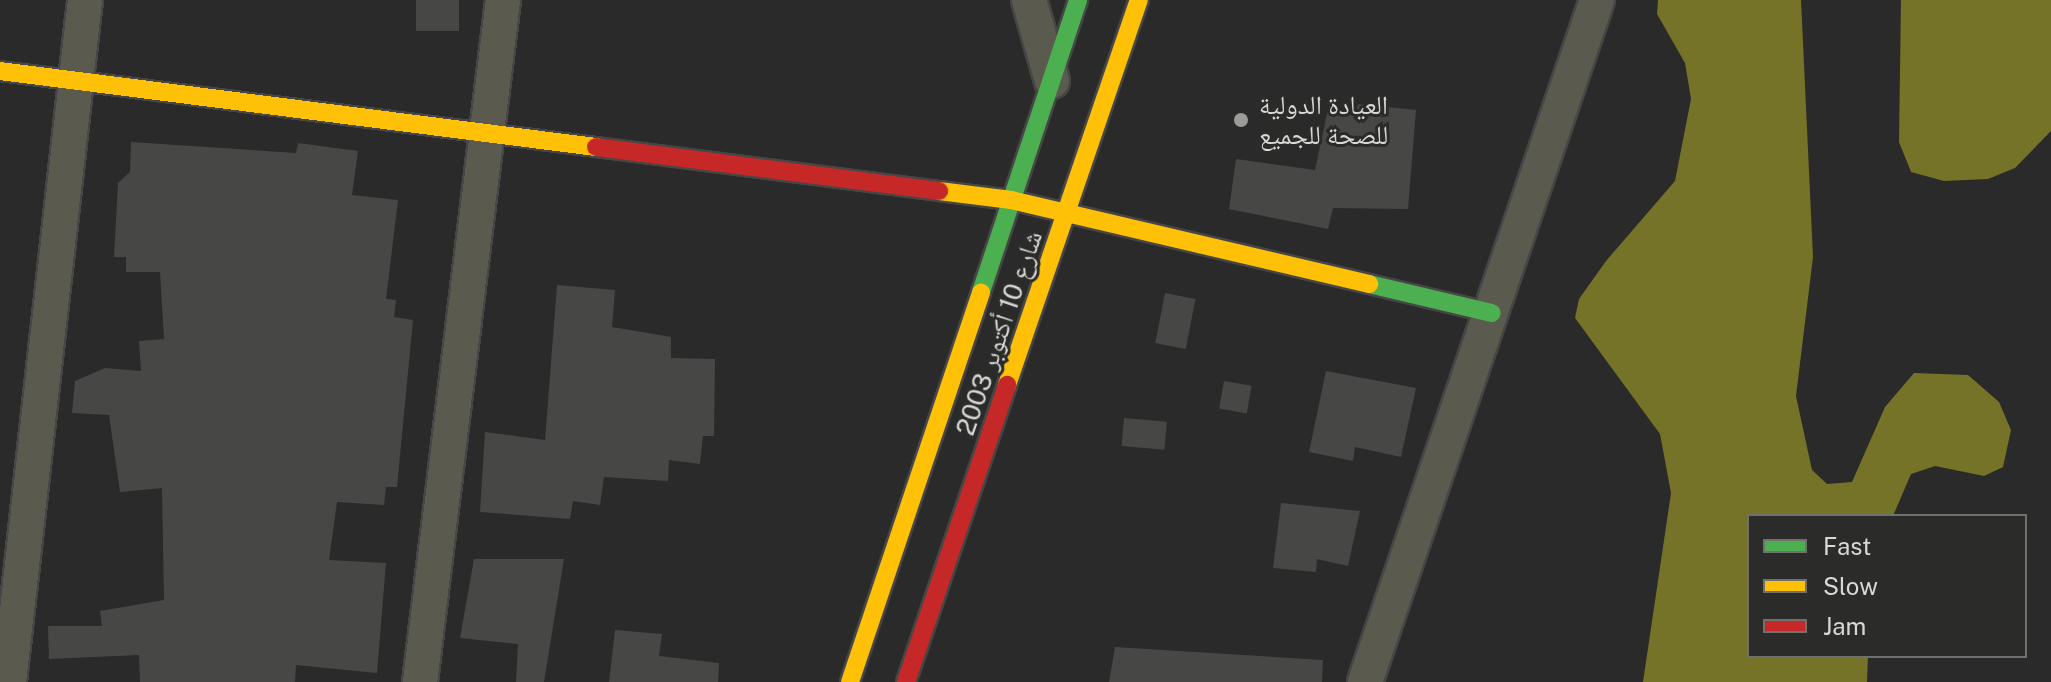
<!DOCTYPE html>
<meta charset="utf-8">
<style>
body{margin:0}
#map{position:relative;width:2051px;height:682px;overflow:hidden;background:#2a2a2a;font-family:"Public Sans","Noto Naskh Arabic",sans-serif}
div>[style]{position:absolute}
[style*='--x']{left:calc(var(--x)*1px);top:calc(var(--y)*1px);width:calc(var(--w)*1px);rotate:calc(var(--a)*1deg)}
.water>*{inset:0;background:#747327}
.building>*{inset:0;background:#474746;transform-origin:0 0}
.roads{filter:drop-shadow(2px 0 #464646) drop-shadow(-2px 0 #464646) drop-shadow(0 2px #464646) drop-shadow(0 -2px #464646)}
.street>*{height:34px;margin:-17px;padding:0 17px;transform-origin:17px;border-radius:17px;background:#5a5a4e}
.fast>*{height:18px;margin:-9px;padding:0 9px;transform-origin:9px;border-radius:9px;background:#4caf50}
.slow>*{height:18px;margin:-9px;padding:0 9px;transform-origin:9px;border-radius:9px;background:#ffc107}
.jam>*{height:18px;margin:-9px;padding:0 9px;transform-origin:9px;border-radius:9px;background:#c62828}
.dots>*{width:22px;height:22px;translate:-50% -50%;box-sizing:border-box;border:4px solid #2b2b29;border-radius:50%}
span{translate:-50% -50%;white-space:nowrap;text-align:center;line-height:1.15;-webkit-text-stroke:6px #2b2b29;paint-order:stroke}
.poi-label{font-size:26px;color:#d8d8d6}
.left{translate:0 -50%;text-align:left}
.street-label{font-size:26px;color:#d8d8d6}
.legend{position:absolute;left:1747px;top:514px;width:280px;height:144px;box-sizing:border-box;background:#2b2b29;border:2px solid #70706e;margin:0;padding:10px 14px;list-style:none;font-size:24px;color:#d8d8d6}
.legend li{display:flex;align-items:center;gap:16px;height:40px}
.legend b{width:40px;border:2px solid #70706e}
</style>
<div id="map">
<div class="water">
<i style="clip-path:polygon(1658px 0,1801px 0,1813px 257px,1796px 396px,1812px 470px,1827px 484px,1852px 482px,1885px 407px,1914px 373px,1968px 375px,1999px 402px,2011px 430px,2003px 467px,1984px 476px,1935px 466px,1911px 474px,1893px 516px,1749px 516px,1749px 656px,1868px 656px,1867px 682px,1643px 682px,1671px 493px,1660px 434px,1575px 318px,1579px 299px,1606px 261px,1675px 181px,1691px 99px,1685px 63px,1657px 14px)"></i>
<i style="clip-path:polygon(1901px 0,2051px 0,2051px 131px,2015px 168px,1988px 179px,1944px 181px,1911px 172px,1899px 142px)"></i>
</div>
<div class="building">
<i style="left:416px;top:0;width:43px;height:31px"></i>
<i style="clip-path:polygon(1358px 104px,1416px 110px,1408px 209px,1333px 208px,1328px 229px,1229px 209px,1236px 159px,1315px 170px,1328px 109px,1355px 116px)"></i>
<i style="clip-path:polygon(131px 142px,296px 153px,298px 143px,358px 151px,352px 195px,398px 200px,386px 299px,396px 300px,394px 317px,413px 320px,397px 487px,386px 487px,384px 505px,337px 502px,329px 560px,386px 563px,377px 673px,296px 665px,295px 682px,140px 682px,139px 655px,49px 659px,48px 626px,102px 626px,100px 611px,164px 600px,162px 488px,120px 492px,109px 415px,72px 413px,75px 381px,105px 368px,141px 371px,139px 341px,164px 339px,160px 272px,126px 272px,126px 257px,114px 257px,118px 183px,130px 172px)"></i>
<i style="clip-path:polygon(557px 285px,615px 290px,612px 327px,671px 337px,671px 358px,715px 359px,714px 436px,703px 436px,700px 464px,669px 460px,668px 481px,604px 477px,600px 505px,573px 501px,570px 519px,480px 512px,485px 432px,545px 440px)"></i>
<i style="left:1165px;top:293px;width:31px;height:51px;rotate:11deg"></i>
<i style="clip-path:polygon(1326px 371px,1416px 388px,1401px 457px,1355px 447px,1353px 461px,1309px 452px)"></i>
<i style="left:1224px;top:381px;width:28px;height:28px;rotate:10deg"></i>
<i style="left:1124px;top:418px;width:43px;height:28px;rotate:5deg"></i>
<i style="clip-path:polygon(1281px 503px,1360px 511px,1348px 566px,1317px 559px,1316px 572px,1273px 568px)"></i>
<i style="clip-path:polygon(474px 559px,564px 559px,544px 682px,516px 682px,518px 644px,460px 638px)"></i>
<i style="clip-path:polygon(615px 630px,662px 634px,659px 656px,719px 663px,718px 682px,609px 682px)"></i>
<i style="clip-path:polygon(1115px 647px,1323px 660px,1322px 682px,1109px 682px)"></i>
</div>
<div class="roads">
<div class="street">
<i style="--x:1029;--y:0;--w:84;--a:74.1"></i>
<i style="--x:9;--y:682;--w:686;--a:-83.64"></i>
<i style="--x:420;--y:682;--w:687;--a:-83.06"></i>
<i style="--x:1365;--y:682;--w:720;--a:-71.21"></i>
</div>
<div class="fast">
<i style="--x:1369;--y:284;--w:126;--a:13.3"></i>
<i style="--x:981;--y:292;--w:308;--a:-71.6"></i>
</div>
<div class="slow">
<i style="--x:0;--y:71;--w:601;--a:7.27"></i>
<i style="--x:939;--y:191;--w:73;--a:7.1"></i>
<i style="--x:1011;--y:200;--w:368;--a:13.2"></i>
<i style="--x:1007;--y:385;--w:407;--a:-71.1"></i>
<i style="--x:850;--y:682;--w:411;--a:-71.4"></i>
</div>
<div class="jam">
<i style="--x:596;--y:147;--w:346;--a:7.3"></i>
<i style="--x:906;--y:682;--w:314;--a:-71.2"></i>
</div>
</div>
<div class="dots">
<i style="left:1241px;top:120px;background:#9b9b9a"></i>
</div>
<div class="poi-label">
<span class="left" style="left:1259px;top:120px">العيادة الدولية<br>للصحة للجميع</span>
</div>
<div class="street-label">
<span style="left:999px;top:333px;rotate:-71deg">شارع 10 أكتوبر 2003</span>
</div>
<ul class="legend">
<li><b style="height:10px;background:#4caf50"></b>Fast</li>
<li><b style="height:10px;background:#ffc107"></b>Slow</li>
<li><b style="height:10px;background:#c62828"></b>Jam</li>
</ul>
</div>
